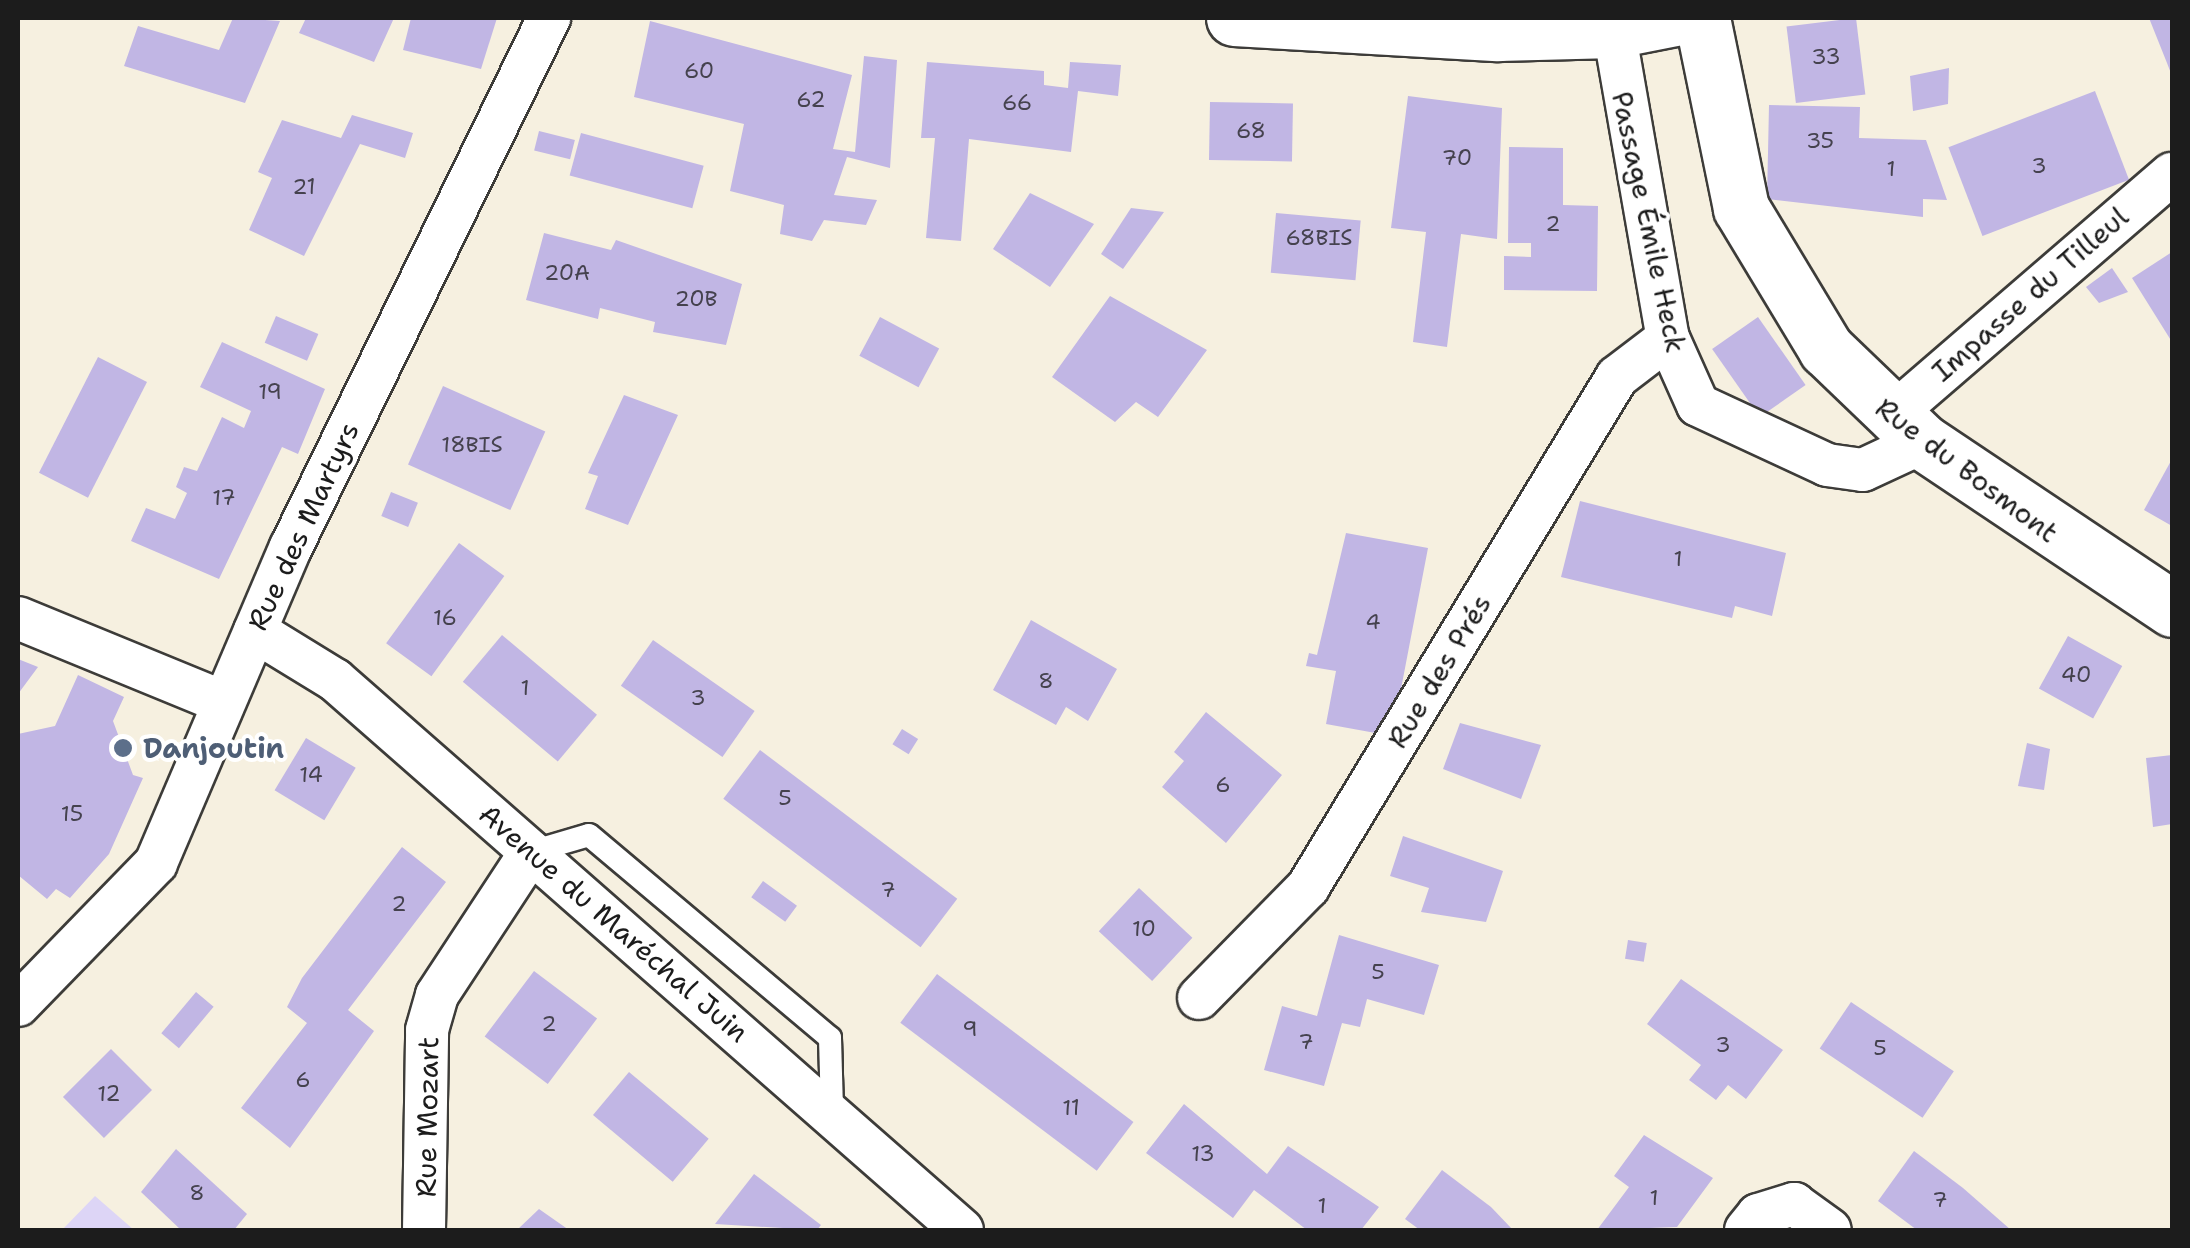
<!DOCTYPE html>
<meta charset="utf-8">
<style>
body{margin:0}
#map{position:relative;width:2190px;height:1248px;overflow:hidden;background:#f6f0e0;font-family:"Shantell Sans",sans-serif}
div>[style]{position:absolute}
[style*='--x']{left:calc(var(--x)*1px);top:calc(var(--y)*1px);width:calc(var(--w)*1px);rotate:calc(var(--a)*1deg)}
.built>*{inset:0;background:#ddd5f6}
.building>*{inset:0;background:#c1b6e4;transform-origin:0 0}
.roads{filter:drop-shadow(2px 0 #3d3c39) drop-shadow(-2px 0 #3d3c39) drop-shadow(0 2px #3d3c39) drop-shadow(0 -2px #3d3c39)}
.service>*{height:22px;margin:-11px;padding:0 11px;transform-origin:11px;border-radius:11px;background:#fff}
.minor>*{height:42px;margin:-21px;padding:0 21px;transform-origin:21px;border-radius:21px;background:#fff}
.tertiary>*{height:55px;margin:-27.5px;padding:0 27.5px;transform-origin:27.5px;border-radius:27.5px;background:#fff}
.dots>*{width:28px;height:28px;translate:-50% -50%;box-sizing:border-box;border:5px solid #fff;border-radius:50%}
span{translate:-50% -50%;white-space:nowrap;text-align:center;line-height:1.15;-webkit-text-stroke:8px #fff;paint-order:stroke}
.number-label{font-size:22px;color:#45424e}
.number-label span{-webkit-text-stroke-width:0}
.street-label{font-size:28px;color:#1c1c1c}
.service-label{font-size:28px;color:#4e5e75;font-weight:700}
.left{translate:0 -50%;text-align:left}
.frame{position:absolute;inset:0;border:20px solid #1c1c1c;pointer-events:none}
</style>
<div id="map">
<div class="built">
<i style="clip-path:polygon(95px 1196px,134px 1230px,62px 1230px)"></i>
</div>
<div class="building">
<i style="clip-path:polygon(233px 18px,280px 21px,245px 103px,124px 66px,138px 26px,219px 50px)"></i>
<i style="clip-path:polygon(306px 18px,394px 18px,374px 62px,299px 33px)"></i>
<i style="clip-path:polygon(411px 18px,497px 18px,481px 69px,403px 50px)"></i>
<i style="left:1856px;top:18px;width:77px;height:70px;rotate:83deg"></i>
<i style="clip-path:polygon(2149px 18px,2172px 18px,2172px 76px,2167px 63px)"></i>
<i style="clip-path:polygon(650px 21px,852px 75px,833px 149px,855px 152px,864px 56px,897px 60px,890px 168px,847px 157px,834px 195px,877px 200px,866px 225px,824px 220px,812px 241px,780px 234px,784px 205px,730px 191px,744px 124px,634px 97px)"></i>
<i style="clip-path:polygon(927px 62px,1044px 71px,1044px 85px,1068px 88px,1070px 62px,1121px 65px,1118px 96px,1078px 91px,1071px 152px,969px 139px,961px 241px,926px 238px,935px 138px,921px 138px)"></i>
<i style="clip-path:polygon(1949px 68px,1948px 104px,1913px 111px,1910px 76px)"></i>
<i style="left:2095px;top:91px;width:95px;height:157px;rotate:69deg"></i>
<i style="clip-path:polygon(1408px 96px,1502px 108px,1497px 239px,1461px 234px,1447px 347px,1413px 342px,1426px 232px,1391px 228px)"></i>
<i style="left:1210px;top:102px;width:83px;height:58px;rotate:1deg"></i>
<i style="clip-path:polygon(1769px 105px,1860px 107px,1859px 138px,1926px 140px,1947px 200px,1923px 199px,1923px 217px,1767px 199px)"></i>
<i style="clip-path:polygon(352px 115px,413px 133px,405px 158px,360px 144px,304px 256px,249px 230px,272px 178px,258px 172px,282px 120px,341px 138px)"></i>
<i style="left:539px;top:131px;width:37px;height:20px;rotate:14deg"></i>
<i style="left:581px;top:133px;width:127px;height:44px;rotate:15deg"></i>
<i style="clip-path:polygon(1509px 147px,1563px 148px,1563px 205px,1598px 206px,1597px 291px,1504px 290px,1504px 256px,1531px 257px,1531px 243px,1508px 243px)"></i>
<i style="clip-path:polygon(1030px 193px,1094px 224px,1050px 287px,993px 249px)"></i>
<i style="clip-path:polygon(1131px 208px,1164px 212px,1123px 269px,1101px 254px)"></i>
<i style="left:1276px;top:213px;width:85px;height:60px;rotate:5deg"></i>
<i style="clip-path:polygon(544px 233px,611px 250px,616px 240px,742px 284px,726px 345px,653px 332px,655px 322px,600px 308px,598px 319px,526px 300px)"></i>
<i style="clip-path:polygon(2172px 252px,2172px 342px,2132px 278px)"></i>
<i style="clip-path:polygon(2112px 268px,2128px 292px,2099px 303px,2086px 287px)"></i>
<i style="clip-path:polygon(1110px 296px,1207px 350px,1158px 417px,1136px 402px,1115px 422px,1052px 377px)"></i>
<i style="left:276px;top:316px;width:46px;height:29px;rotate:23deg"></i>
<i style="left:880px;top:317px;width:67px;height:44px;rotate:28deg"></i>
<i style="left:1758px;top:317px;width:83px;height:56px;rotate:55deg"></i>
<i style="clip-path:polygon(222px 342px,325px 389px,298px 454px,282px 447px,219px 579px,131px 541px,146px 508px,175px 519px,187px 493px,176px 487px,184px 467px,197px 471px,222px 417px,244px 428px,251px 411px,200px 387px)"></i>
<i style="left:98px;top:357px;width:55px;height:130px;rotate:27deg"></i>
<i style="left:443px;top:386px;width:112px;height:86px;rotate:24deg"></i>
<i style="clip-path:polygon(624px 395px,678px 415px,628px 525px,585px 509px,598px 476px,588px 473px)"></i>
<i style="clip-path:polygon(2172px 459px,2172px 526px,2144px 510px)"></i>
<i style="left:391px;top:492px;width:29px;height:26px;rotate:22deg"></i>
<i style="clip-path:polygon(1580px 501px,1786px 553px,1772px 616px,1735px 606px,1732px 618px,1561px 577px)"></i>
<i style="clip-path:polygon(1346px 533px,1428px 548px,1392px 736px,1326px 724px,1336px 671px,1306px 666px,1309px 653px,1317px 655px)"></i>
<i style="left:459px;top:543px;width:56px;height:124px;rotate:36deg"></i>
<i style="clip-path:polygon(1031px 620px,1117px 669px,1088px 721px,1066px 707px,1056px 725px,993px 690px)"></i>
<i style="left:502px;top:635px;width:124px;height:61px;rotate:40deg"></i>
<i style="left:2068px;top:636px;width:62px;height:60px;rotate:29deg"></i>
<i style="left:653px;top:640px;width:124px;height:56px;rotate:35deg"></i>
<i style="clip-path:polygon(18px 659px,38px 667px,18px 694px)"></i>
<i style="clip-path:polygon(78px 675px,124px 697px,113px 721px,133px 775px,143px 778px,109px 854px,70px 898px,56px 889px,47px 899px,18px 875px,18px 734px,55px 726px)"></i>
<i style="clip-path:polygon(1206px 712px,1282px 775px,1226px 843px,1162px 787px,1184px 761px,1174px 752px)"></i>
<i style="clip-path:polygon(1460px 723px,1541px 745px,1521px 799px,1443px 769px)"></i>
<i style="left:902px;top:729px;width:19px;height:18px;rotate:32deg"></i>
<i style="left:306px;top:738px;width:58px;height:61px;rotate:31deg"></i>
<i style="clip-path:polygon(2027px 743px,2050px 749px,2044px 790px,2018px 786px)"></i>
<i style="left:760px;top:750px;width:247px;height:61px;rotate:37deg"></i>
<i style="clip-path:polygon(2172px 755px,2172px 824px,2153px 827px,2146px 758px)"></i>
<i style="clip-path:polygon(1403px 836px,1503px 871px,1486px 922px,1421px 912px,1429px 888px,1390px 876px)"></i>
<i style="clip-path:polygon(402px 847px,446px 882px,348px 1010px,374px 1031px,290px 1148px,241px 1108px,307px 1023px,287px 1007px,302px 978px)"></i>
<i style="left:763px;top:881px;width:42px;height:20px;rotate:36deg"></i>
<i style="left:1139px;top:888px;width:73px;height:59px;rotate:43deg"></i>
<i style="clip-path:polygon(1339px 935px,1439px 965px,1424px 1015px,1367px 999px,1360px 1027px,1342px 1023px,1324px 1086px,1264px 1070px,1282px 1006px,1317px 1016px)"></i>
<i style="left:1628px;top:940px;width:19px;height:19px;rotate:9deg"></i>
<i style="left:534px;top:971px;width:79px;height:82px;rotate:37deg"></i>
<i style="left:937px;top:974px;width:246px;height:61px;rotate:37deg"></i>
<i style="clip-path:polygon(1681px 979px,1783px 1050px,1746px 1099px,1728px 1085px,1716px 1100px,1689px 1080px,1701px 1065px,1647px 1024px)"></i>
<i style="left:196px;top:992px;width:23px;height:54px;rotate:40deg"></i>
<i style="left:1851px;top:1002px;width:124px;height:56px;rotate:34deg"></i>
<i style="left:111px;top:1049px;width:58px;height:68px;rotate:45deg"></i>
<i style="left:629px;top:1072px;width:104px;height:56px;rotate:40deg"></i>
<i style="clip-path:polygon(1184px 1104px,1267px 1174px,1288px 1146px,1379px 1207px,1361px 1230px,1307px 1230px,1254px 1190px,1233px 1218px,1146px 1153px)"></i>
<i style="clip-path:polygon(1644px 1135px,1713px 1178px,1677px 1227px,1597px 1230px,1629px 1187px,1614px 1176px)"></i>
<i style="clip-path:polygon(176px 1149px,247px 1214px,234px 1230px,181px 1230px,141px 1192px)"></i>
<i style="clip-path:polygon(1914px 1151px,1963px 1188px,2011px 1230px,1917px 1230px,1878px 1201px)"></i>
<i style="clip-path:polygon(1442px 1170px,1491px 1207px,1513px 1230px,1420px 1230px,1405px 1219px)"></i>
<i style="clip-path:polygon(754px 1174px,821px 1225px,817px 1230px,715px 1224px)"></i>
<i style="clip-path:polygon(539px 1209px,569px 1230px,517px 1230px)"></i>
</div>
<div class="roads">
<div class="service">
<i style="--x:531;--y:852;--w:60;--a:-16.3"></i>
<i style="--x:589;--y:835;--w:315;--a:40.1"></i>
<i style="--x:830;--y:1038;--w:73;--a:88.4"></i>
</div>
<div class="minor">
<i style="--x:1614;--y:30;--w:313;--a:80.1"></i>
<i style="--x:1668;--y:338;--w:73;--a:65.9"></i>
<i style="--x:1698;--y:405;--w:142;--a:24.9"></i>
<i style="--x:1827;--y:465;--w:36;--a:8"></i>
<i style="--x:1863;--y:470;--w:66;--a:-25"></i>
<i style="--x:1890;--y:417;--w:372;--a:-40.8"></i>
<i style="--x:18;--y:618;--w:222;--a:22.3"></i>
<i style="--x:255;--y:631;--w:94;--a:31.5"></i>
<i style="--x:335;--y:680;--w:834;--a:41.26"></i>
<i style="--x:1199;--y:998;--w:156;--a:-45.5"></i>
<i style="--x:1308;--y:887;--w:596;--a:-58.79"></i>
<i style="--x:1617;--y:377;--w:64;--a:-37.4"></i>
<i style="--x:18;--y:1005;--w:198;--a:-45.8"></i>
<i style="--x:156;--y:863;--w:344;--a:-66.9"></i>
<i style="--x:291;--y:547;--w:589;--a:-64"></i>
<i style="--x:424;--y:1230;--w:200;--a:-89.1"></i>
<i style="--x:427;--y:1030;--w:36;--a:-74"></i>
<i style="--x:437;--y:995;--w:171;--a:-56.7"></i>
<i style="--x:1746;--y:1230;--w:19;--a:-51"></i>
<i style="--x:1758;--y:1215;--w:38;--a:-17"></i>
<i style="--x:1794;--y:1204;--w:44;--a:35.8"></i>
</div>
<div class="tertiary">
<i style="--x:1234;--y:18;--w:264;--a:3.3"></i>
<i style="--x:1498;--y:33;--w:116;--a:-1.5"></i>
<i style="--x:1614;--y:30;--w:62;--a:-11.1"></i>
<i style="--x:1702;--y:18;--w:194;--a:78.4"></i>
<i style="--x:1741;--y:208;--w:165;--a:58.9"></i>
<i style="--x:1826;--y:349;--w:134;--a:43.8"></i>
<i style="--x:1923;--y:442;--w:300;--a:33.8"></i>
</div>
</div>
<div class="dots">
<i style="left:123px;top:748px;background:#5c6f8a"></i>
</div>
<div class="number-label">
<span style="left:1826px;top:57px">33</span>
<span style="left:699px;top:71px">60</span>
<span style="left:811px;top:100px">62</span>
<span style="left:1017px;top:103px">66</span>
<span style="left:1251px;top:131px">68</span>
<span style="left:1820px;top:141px">35</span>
<span style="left:1457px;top:158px">70</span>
<span style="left:2039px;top:166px">3</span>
<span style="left:1891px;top:169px">1</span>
<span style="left:304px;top:187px">21</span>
<span style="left:1553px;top:224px">2</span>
<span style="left:1319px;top:238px">68BIS</span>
<span style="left:567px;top:273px">20A</span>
<span style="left:696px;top:299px">20B</span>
<span style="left:270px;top:392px">19</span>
<span style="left:472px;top:445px">18BIS</span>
<span style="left:224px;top:498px">17</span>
<span style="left:1678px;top:559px">1</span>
<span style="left:445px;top:618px">16</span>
<span style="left:1373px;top:622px">4</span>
<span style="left:2076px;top:675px">40</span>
<span style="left:1046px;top:681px">8</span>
<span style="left:525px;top:688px">1</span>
<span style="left:698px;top:698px">3</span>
<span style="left:311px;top:775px">14</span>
<span style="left:1223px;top:785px">6</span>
<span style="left:785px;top:798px">5</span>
<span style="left:72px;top:814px">15</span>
<span style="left:888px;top:890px">7</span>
<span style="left:399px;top:904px">2</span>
<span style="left:1144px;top:929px">10</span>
<span style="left:1378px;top:972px">5</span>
<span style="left:549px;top:1024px">2</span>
<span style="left:970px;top:1029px">9</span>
<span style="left:1306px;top:1042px">7</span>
<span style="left:1723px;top:1045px">3</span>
<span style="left:1880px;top:1048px">5</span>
<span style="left:303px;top:1080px">6</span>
<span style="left:109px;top:1094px">12</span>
<span style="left:1071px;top:1108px">11</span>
<span style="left:1203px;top:1154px">13</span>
<span style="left:197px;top:1193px">8</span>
<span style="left:1654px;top:1198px">1</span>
<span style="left:1940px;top:1200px">7</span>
<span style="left:1322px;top:1206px">1</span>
</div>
<div class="street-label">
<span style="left:1649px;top:222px;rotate:78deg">Passage Émile Heck</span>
<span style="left:2030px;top:294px;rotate:-41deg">Impasse du Tilleul</span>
<span style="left:1967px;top:470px;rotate:37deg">Rue du Bosmont</span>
<span style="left:303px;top:526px;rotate:-65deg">Rue des Martyrs</span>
<span style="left:1439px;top:671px;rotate:-59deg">Rue des Prés</span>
<span style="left:614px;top:923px;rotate:41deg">Avenue du Maréchal Juin</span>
<span style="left:427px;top:1117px;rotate:-89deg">Rue Mozart</span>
</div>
<div class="service-label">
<span class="left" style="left:143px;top:748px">Danjoutin</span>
</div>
<div class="frame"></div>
</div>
